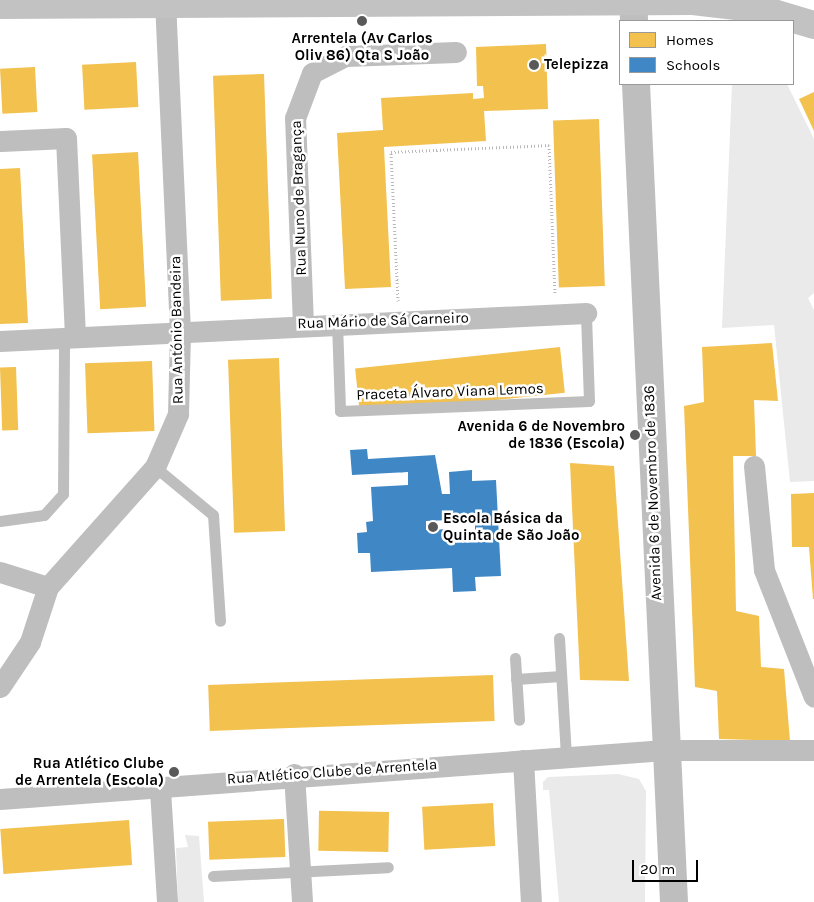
<!DOCTYPE html>
<meta charset="utf-8">
<style>
body{margin:0}
#map{position:relative;width:814px;height:902px;overflow:hidden;background:#fff;font-family:Karla,sans-serif}
div>[style]{position:absolute}
[style*='--x']{left:calc(var(--x)*1px);top:calc(var(--y)*1px);width:calc(var(--w)*1px);rotate:calc(var(--a)*1deg)}
.green>*{inset:0;background:#eaeaea}
.homes>*{inset:0;background:#f2c14e;transform-origin:0 0}
.schools>*{inset:0;background:#3f88c5}
.path>*{height:3px;margin-top:-1.5px;transform-origin:0;background:repeating-linear-gradient(90deg,#b8b8b8 0 1px,transparent 0 3.5px)}
.service>*{height:11px;margin:-5.5px;padding:0 5.5px;transform-origin:5.5px;border-radius:5.5px;background:#bebebe}
.minor>*{height:21px;margin:-10.5px;padding:0 10.5px;transform-origin:10.5px;border-radius:10.5px;background:#bebebe}
.tertiary>*{height:28px;margin:-14px;padding:0 14px;transform-origin:14px;border-radius:14px;background:#bebebe}
.secondary>*{height:28px;margin:-14px;padding:0 14px;transform-origin:14px;border-radius:14px;background:#c2c2c2}
.dots>*{width:14px;height:14px;translate:-50% -50%;box-sizing:border-box;border:2px solid #fff;border-radius:50%}
span{translate:-50% -50%;white-space:nowrap;text-align:center;line-height:1.15;-webkit-text-stroke:5px #fff;paint-order:stroke}
.poi-label{font-size:15px;color:#000;font-weight:700}
.left{translate:0 -50%;text-align:left}
.right{translate:-100% -50%;text-align:right}
.street-label{font-size:15px;color:#000}
.legend{position:absolute;left:619px;top:20px;width:175px;height:65px;box-sizing:border-box;background:#fff;border:1px solid #999;margin:0;padding:6px 9px;list-style:none;font-size:15px;color:#000}
.legend li{display:flex;align-items:center;gap:10px;height:25px}
.legend b{width:25px;border:1px solid #999}
.scale{position:absolute;left:632px;top:860px;width:66px;height:22px;box-sizing:border-box;border:2px solid #000;border-top:0;padding-left:6px;font-size:15px;line-height:18px;white-space:nowrap;color:#000;-webkit-text-stroke:4px #fff;paint-order:stroke}
</style>
<div id="map">
<div class="green">
<i style="clip-path:polygon(732px 84px,787px 84px,814px 139px,814px 293px,808px 298px,814px 310px,814px 481px,790px 482px,774px 325px,722px 328px)"></i>
<i style="clip-path:polygon(618px 774px,639px 779px,646px 791px,645px 902px,559px 902px,549px 790px,543px 790px,543px 782px,548px 777px)"></i>
<i style="clip-path:polygon(185px 835px,199px 836px,204px 902px,178px 902px,176px 848px,188px 847px)"></i>
</div>
<div class="homes">
<i style="clip-path:polygon(546px 44px,548px 109px,484px 111px,486px 141px,384px 147px,391px 287px,345px 289px,337px 133px,383px 130px,381px 98px,473px 93px,473px 99px,484px 98px,483px 86px,477px 86px,476px 47px)"></i>
<i style="left:136px;top:62px;width:45px;height:54px;rotate:87deg"></i>
<i style="left:35px;top:67px;width:45px;height:35px;rotate:87deg"></i>
<i style="left:264px;top:74px;width:225px;height:51px;rotate:88deg"></i>
<i style="clip-path:polygon(814px 92px,814px 131px,799px 99px)"></i>
<i style="left:599px;top:119px;width:167px;height:46px;rotate:88deg"></i>
<i style="left:138px;top:152px;width:155px;height:46px;rotate:87deg"></i>
<i style="clip-path:polygon(20px 168px,28px 323px,0 324px,0 169px)"></i>
<i style="clip-path:polygon(772px 343px,778px 401px,754px 400px,756px 456px,733px 456px,736px 611px,759px 616px,761px 667px,784px 669px,790px 741px,719px 739px,717px 691px,695px 687px,684px 406px,704px 402px,702px 347px)"></i>
<i style="left:560px;top:347px;width:46px;height:206px;rotate:84deg"></i>
<i style="left:279px;top:358px;width:173px;height:51px;rotate:88deg"></i>
<i style="left:152px;top:361px;width:70px;height:67px;rotate:88deg"></i>
<i style="left:16px;top:367px;width:63px;height:16px;rotate:88deg"></i>
<i style="clip-path:polygon(570px 463px,614px 466px,629px 681px,580px 680px)"></i>
<i style="clip-path:polygon(814px 493px,814px 599px,813px 599px,809px 547px,792px 547px,791px 494px)"></i>
<i style="left:493px;top:675px;width:46px;height:285px;rotate:88deg"></i>
<i style="left:493px;top:803px;width:43px;height:71px;rotate:87deg"></i>
<i style="left:389px;top:812px;width:40px;height:70px;rotate:91deg"></i>
<i style="left:284px;top:819px;width:38px;height:76px;rotate:88deg"></i>
<i style="left:129px;top:820px;width:45px;height:129px;rotate:86deg"></i>
</div>
<div class="schools">
<i style="clip-path:polygon(evenodd,367px 449px,368px 459px,435px 455px,442px 494px,450px 494px,449px 472px,472px 470px,472px 481px,496px 480px,501px 576px,475px 577px,476px 591px,453px 592px,452px 568px,371px 572px,370px 553px,358px 553px,357px 533px,367px 532px,366px 522px,373px 521px,371px 487px,408px 485px,408px 472px,352px 475px,350px 450px,367px 449px,475px 519px,475px 541px,451px 543px,450px 529px,426px 530px,426px 521px,475px 519px)"></i>
</div>
<div class="path">
<i style="--x:398;--y:301;--w:149;--a:-92.7"></i>
<i style="--x:391;--y:152;--w:158;--a:-2.5"></i>
<i style="--x:549;--y:145;--w:148;--a:87.7"></i>
</div>
<div class="service">
<i style="--x:337;--y:323;--w:88;--a:88"></i>
<i style="--x:340;--y:411;--w:249;--a:-2.3"></i>
<i style="--x:589;--y:401;--w:88;--a:-92"></i>
<i style="--x:155;--y:467;--w:75;--a:39.6"></i>
<i style="--x:213;--y:515;--w:106;--a:86.2"></i>
<i style="--x:0;--y:521;--w:44;--a:-7.8"></i>
<i style="--x:44;--y:515;--w:28;--a:-48"></i>
<i style="--x:63;--y:494;--w:157;--a:-89.6"></i>
<i style="--x:559;--y:638;--w:119;--a:86.6"></i>
<i style="--x:515;--y:658;--w:62;--a:86.3"></i>
<i style="--x:516;--y:679;--w:45;--a:-3.8"></i>
<i style="--x:213;--y:876;--w:175;--a:-2.9"></i>
</div>
<div class="minor">
<i style="--x:1;--y:141;--w:65;--a:-2.6"></i>
<i style="--x:66;--y:138;--w:198;--a:87.4"></i>
<i style="--x:303;--y:325;--w:207;--a:-92.2"></i>
<i style="--x:295;--y:118;--w:48;--a:-69.3"></i>
<i style="--x:312;--y:73;--w:38;--a:-27"></i>
<i style="--x:346;--y:56;--w:110;--a:-2.1"></i>
<i style="--x:0;--y:341;--w:587;--a:-2.74"></i>
<i style="--x:754;--y:466;--w:104;--a:84.5"></i>
<i style="--x:764;--y:570;--w:136;--a:68.5"></i>
<i style="--x:0;--y:572;--w:50;--a:17.4"></i>
<i style="--x:0;--y:687;--w:54;--a:-56.3"></i>
<i style="--x:30;--y:642;--w:58;--a:-71.9"></i>
<i style="--x:48;--y:587;--w:161;--a:-48.3"></i>
<i style="--x:155;--y:467;--w:58;--a:-66.5"></i>
<i style="--x:178;--y:414;--w:83;--a:-88.6"></i>
<i style="--x:180;--y:331;--w:325;--a:-92.6"></i>
<i style="--x:523;--y:760;--w:142;--a:86.8"></i>
<i style="--x:294;--y:774;--w:128;--a:86.4"></i>
<i style="--x:160;--y:790;--w:112;--a:86.4"></i>
<i style="--x:0;--y:799;--w:667;--a:-4.21"></i>
<i style="--x:665;--y:750;--w:149;--a:0"></i>
</div>
<div class="tertiary">
<i style="--x:633;--y:0;--w:21;--a:87"></i>
<i style="--x:636;--y:84;--w:819;--a:87.34"></i>
</div>
<div class="secondary">
<i style="--x:0;--y:5;--w:693;--a:-0.33"></i>
<i style="--x:693;--y:1;--w:67;--a:6.8"></i>
<i style="--x:760;--y:9;--w:56;--a:16.5"></i>
</div>
<div class="dots">
<i style="left:362px;top:21px;background:#595959"></i>
<i style="left:534px;top:65px;background:#595959"></i>
<i style="left:635px;top:435px;background:#595959"></i>
<i style="left:433px;top:527px;background:#595959"></i>
<i style="left:174px;top:772px;background:#595959"></i>
</div>
<div class="poi-label">
<span style="left:362px;top:47px">Arrentela (Av Carlos<br>Oliv 86) Qta S João</span>
<span class="left" style="left:544px;top:65px">Telepizza</span>
<span class="right" style="left:625px;top:435px">Avenida 6 de Novembro<br>de 1836 (Escola)</span>
<span class="left" style="left:443px;top:527px">Escola Básica da<br>Quinta de São João</span>
<span class="right" style="left:164px;top:772px">Rua Atlético Clube<br>de Arrentela (Escola)</span>
</div>
<div class="street-label">
<span style="left:299px;top:198px;rotate:-92deg">Rua Nuno de Bragança</span>
<span style="left:383px;top:321px;rotate:-2deg">Rua Mário de Sá Carneiro</span>
<span style="left:177px;top:330px;rotate:-91deg">Rua António Bandeira</span>
<span style="left:450px;top:392px;rotate:-2deg">Praceta Álvaro Viana Lemos</span>
<span style="left:653px;top:493px;rotate:-92deg">Avenida 6 de Novembro de 1836</span>
<span style="left:332px;top:772px;rotate:-4deg">Rua Atlético Clube de Arrentela</span>
</div>
<ul class="legend">
<li><b style="height:14px;background:#f2c14e"></b>Homes</li>
<li><b style="height:14px;background:#3f88c5"></b>Schools</li>
</ul>
<div class="scale">20 m</div>
</div>
